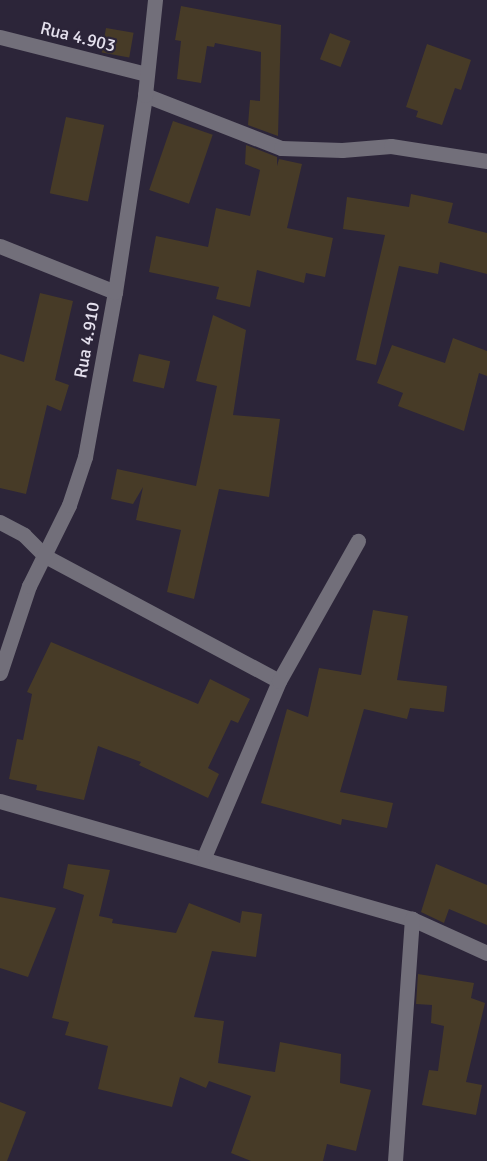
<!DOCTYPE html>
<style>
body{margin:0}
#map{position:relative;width:487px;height:1161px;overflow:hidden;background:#2c2539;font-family:Signika,sans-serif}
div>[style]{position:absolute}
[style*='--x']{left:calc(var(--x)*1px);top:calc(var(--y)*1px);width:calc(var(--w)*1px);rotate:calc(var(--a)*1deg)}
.building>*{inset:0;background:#473b27;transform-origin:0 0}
.minor>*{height:15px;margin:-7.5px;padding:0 7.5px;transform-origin:7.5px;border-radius:7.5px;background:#726f7a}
span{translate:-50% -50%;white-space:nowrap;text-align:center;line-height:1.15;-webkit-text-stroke:4.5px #2c2539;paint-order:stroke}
.street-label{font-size:18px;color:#e5e1ee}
</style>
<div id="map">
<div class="building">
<i style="clip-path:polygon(181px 6px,281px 25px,278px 136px,248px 125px,250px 100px,260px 101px,261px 52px,215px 43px,214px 47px,207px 46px,201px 83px,177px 79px,181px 41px,175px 40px)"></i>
<i style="left:106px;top:28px;width:28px;height:25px;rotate:10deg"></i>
<i style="left:330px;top:33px;width:22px;height:28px;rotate:21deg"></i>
<i style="clip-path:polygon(427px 44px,471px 60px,461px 90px,455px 88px,442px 125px,416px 117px,418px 111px,406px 107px)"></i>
<i style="left:66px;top:117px;width:39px;height:78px;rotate:12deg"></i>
<i style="left:173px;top:121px;width:42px;height:73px;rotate:19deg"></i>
<i style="clip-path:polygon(246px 145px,277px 157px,277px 166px,279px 159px,302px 164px,287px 228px,333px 238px,325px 277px,306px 273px,304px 283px,257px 270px,250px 307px,216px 299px,219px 287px,149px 272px,156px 236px,208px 247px,216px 208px,250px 216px,260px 170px,245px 164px)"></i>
<i style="clip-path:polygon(411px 194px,453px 203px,448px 223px,487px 233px,487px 274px,440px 262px,438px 274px,399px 266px,376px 365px,356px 360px,385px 235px,343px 229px,347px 197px,409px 207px)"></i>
<i style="clip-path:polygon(40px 293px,73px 301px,55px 380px,69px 385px,61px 411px,47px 405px,26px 494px,0 488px,0 354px,24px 362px)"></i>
<i style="clip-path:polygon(213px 315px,246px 330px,233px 415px,280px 419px,269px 497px,219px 489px,194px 599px,167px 592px,181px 530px,136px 520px,143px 487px,133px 504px,111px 499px,117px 469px,196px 486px,217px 386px,196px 381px)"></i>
<i style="clip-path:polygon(453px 338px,487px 351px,487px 376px,479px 373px,464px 431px,398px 406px,403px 393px,377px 383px,392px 345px,445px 363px)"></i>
<i style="left:139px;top:354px;width:32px;height:28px;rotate:13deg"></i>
<i style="clip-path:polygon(373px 610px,408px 616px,397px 680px,447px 686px,444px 712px,410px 708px,407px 719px,364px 709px,340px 792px,393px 803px,387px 828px,342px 819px,341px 825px,261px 803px,287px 709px,308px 717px,319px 668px,361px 675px)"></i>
<i style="clip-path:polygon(51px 642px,198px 704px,210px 679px,250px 699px,238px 723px,231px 720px,208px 768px,219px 774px,208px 798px,139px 765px,141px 762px,98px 746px,84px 800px,36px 790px,37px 785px,9px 779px,17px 739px,23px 740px,32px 694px,27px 692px)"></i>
<i style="clip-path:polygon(68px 864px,110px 870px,99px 916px,113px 919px,112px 923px,176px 933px,189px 903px,240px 923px,242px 911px,262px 914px,256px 957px,212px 951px,194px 1017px,224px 1021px,218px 1063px,275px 1072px,280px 1042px,341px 1054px,340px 1083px,371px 1090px,356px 1151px,327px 1144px,323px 1161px,251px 1161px,231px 1153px,251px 1096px,209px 1081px,206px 1088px,180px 1077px,172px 1107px,98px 1089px,108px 1046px,65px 1035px,69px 1022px,52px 1018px,84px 895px,63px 888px)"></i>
<i style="clip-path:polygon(436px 864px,487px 885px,487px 925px,449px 909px,444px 923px,421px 912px)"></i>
<i style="clip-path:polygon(0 897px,56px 908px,28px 977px,0 968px)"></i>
<i style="clip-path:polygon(418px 974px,474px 983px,471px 998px,485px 1003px,466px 1082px,482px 1085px,476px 1115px,422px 1105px,429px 1070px,438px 1071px,444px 1026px,431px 1023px,432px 1005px,416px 1004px)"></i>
<i style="clip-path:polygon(0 1102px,26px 1112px,7px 1161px,0 1161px)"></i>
</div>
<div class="minor">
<i style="--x:0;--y:37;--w:151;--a:14.2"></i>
<i style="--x:145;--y:95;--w:146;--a:21.3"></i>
<i style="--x:281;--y:148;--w:61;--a:1.9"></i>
<i style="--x:342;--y:150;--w:49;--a:-4.7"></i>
<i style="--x:391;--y:146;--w:97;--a:8.9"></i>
<i style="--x:0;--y:246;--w:124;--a:21.8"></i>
<i style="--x:0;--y:522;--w:27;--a:28"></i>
<i style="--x:24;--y:535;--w:30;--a:45"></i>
<i style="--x:45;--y:556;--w:265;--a:28.1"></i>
<i style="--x:0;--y:673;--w:92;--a:-71.6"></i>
<i style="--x:29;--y:586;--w:90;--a:-63.7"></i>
<i style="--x:69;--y:505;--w:51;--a:-71.6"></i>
<i style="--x:85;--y:457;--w:168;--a:-79.7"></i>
<i style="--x:115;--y:292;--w:199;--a:-81.3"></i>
<i style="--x:145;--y:95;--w:96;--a:-84"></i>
<i style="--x:0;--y:801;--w:429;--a:16"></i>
<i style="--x:412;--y:919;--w:82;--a:24.4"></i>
<i style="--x:204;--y:857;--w:191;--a:-66.9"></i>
<i style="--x:279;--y:681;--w:161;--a:-60.6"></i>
<i style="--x:395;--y:1161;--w:243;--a:-86"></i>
</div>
<div class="street-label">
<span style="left:78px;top:37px;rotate:14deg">Rua 4.903</span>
<span style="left:87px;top:340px;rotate:-80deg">Rua 4.910</span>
</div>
</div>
